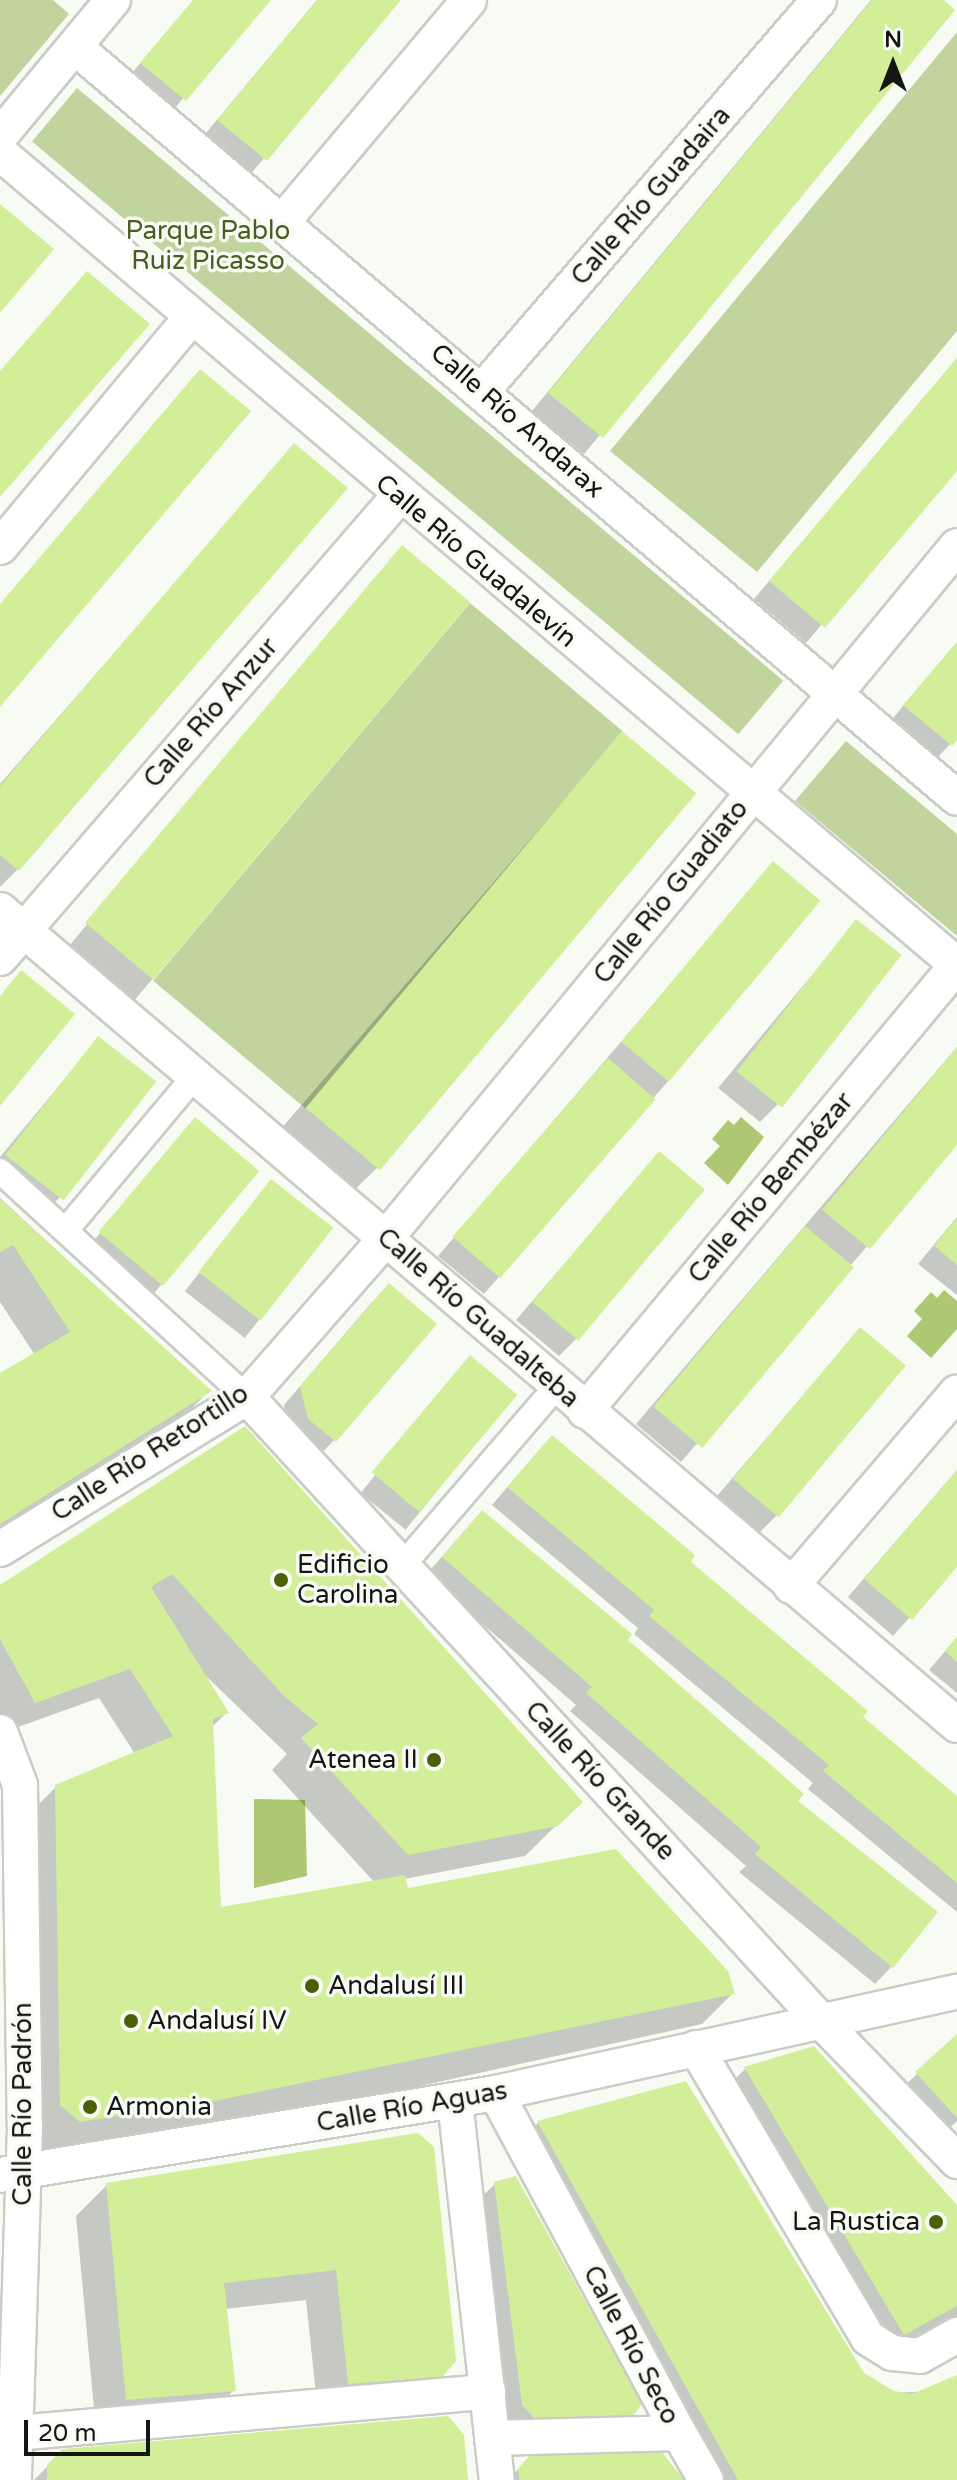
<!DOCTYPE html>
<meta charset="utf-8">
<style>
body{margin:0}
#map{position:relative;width:957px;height:2480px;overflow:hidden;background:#f8faf4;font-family:"Varela Round",sans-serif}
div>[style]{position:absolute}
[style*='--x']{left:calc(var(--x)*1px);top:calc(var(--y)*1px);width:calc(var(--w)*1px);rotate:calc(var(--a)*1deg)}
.green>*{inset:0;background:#c2d49e;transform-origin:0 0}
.water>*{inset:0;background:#aec773}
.shadow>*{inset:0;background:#0003;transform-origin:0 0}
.building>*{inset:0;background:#d3ee98;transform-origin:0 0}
.roads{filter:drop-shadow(2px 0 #caccc6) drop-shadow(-2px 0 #caccc6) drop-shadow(0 2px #caccc6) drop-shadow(0 -2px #caccc6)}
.pedestrian>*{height:24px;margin:-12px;padding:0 12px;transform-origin:12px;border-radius:12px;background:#fff}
.minor>*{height:34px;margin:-17px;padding:0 17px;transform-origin:17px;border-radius:17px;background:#fff}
.dots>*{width:22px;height:22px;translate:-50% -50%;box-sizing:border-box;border:4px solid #f8faf4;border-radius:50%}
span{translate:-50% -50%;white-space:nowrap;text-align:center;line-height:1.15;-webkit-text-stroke:7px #f8faf4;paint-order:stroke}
.street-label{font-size:26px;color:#151614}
.park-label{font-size:26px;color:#4c5c21}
.poi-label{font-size:26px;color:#151614}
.left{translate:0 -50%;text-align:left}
.right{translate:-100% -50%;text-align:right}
.north{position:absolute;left:853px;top:24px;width:80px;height:80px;-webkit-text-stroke:6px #f8faf4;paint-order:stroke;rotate:0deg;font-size:22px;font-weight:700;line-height:32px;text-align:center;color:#151614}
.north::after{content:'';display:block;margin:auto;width:28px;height:36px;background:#151614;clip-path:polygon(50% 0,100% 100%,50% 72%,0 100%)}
.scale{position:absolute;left:24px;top:2420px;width:126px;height:36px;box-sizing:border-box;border:4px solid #151614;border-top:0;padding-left:10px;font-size:24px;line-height:28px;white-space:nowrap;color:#151614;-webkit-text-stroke:6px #f8faf4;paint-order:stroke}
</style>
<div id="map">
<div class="green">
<i style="clip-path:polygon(0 0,53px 0,69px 14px,0 96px)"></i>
<i style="clip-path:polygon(957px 32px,957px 331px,757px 572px,610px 451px)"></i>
<i style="left:77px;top:88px;width:922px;height:70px;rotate:40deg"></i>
<i style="left:470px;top:603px;width:199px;height:493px;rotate:40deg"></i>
<i style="clip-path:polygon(846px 741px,957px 834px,957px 936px,795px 801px)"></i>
</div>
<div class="water">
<i style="clip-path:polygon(741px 1117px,764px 1137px,728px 1185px,704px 1163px,720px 1146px,712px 1139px,728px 1120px,734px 1125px)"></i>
<i style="clip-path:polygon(944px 1290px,957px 1301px,957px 1329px,931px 1358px,907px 1336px,922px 1319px,914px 1311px,931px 1292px,937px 1298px)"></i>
<i style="clip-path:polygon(254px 1799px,305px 1800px,307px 1876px,254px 1888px)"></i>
</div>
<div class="shadow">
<i style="clip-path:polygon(194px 0,268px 0,167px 117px,125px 81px)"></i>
<i style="clip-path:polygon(317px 0,398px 0,248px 177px,201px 139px)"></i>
<i style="clip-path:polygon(871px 0,940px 0,953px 10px,584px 454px,532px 411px)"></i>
<i style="clip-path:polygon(957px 358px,957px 467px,806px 643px,754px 599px)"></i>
<i style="clip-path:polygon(295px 446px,17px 870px,0 887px,0 784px)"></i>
<i style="left:403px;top:548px;width:85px;height:535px;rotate:40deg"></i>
<i style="clip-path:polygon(957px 642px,957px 737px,933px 762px,888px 724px)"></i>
<i style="clip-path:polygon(622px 733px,377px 1168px,346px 1198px,274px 1137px)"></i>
<i style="clip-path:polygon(773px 864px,669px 1080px,484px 1294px,438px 1256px)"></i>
<i style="clip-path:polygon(857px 921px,777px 1105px,760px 1122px,718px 1088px)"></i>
<i style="clip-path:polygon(98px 1039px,59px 1198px,42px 1216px,0 1181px,0 1157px)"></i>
<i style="clip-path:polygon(957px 1047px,957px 1142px,681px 1462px,636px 1424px)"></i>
<i style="left:195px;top:1120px;width:80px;height:172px;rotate:40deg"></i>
<i style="clip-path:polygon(660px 1153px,576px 1339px,559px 1356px,516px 1320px)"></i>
<i style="left:271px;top:1181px;width:76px;height:140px;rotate:38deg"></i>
<i style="clip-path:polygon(0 1198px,209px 1391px,179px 1421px,0 1533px,0 1376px,35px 1355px,0 1302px)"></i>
<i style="clip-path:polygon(957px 1217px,957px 1295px,918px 1264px)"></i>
<i style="clip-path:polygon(372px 1302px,334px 1440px,317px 1458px,291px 1437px,284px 1405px)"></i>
<i style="clip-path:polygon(860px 1329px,777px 1515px,760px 1532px,717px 1496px)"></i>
<i style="left:470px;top:1358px;width:58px;height:174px;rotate:39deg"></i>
<i style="clip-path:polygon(evenodd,245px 1428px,580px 1802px,525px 1856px,404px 1879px,407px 1890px,732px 1994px,702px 2024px,406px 2089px,49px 2152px,30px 2136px,25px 1818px,56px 1787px,135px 1754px,99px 1698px,4px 1732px,0 1723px,0 1587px,245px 1428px,206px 1676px,287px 1754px,272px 1770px,375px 1883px,219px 1910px,211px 1728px,227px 1712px,206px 1676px)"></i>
<i style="clip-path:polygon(535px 1455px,957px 1797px,957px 1912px,808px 1789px,813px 1783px,634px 1634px,638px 1628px,492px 1505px)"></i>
<i style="clip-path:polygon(957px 1470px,957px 1564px,893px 1636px,848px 1597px)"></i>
<i style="clip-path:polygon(465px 1530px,626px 1641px,795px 1801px,892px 1966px,875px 1984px,739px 1872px,746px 1866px,570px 1711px,576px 1705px,426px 1575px)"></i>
<i style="clip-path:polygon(957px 1637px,957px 1693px,929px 1670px)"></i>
<i style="clip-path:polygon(957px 2037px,957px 2121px,941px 2136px,900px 2090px)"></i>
<i style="clip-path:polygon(813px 2048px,957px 2208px,957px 2318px,873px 2364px,714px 2100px,745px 2069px)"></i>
<i style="clip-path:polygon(685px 2084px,863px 2375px,893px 2393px,933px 2391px,957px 2377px,957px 2480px,690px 2480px,507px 2154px,538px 2123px)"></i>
<i style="clip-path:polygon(417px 2135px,440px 2375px,409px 2407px,318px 2413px,306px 2300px,225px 2309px,233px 2391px,203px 2421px,96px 2430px,76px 2216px,107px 2185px)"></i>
<i style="clip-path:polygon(495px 2184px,632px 2415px,607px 2440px,511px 2444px,470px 2208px)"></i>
<i style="clip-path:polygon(63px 2451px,466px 2480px,34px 2480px)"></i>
<i style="clip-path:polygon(662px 2454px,682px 2480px,507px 2480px,531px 2457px)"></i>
</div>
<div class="building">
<i style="clip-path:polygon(193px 0,271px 0,186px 101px,140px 63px)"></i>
<i style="clip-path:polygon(317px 0,401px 0,267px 161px,217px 120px)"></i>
<i style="clip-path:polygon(872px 0,944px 0,955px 10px,603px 438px,548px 393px)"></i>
<i style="clip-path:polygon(0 204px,54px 249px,0 313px)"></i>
<i style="clip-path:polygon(87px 271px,150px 324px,0 497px,0 371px)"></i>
<i style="clip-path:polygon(957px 358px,957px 471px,825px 628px,769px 581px)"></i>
<i style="clip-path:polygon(200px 369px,251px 411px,0 707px,0 604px)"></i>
<i style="clip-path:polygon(294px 443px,348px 488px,19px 871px,0 855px,0 786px)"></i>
<i style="left:402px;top:545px;width:89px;height:493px;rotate:40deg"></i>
<i style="clip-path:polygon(957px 642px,957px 740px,952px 746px,903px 705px)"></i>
<i style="left:622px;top:731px;width:97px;height:492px;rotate:40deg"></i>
<i style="left:773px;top:861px;width:62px;height:236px;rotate:40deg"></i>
<i style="left:856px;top:919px;width:58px;height:194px;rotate:38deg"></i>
<i style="clip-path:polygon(21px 970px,75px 1014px,0 1106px,0 996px)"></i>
<i style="left:98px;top:1036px;width:74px;height:151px;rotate:38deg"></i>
<i style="clip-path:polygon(957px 1047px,957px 1145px,870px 1249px,822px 1210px)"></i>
<i style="left:608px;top:1058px;width:63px;height:237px;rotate:41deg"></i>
<i style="left:195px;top:1117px;width:84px;height:150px;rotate:40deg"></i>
<i style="left:659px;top:1151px;width:60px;height:197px;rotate:40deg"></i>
<i style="left:271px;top:1179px;width:79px;height:118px;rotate:38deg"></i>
<i style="clip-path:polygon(0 1199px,212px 1391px,0 1524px,0 1373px,70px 1332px,13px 1245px,0 1252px)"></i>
<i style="clip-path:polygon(957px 1218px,957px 1265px,934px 1246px)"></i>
<i style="left:805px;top:1226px;width:64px;height:236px;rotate:40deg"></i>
<i style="clip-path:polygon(389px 1283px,437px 1324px,336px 1442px,308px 1419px,300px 1386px)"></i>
<i style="left:860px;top:1327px;width:60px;height:198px;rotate:40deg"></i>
<i style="left:470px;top:1355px;width:62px;height:153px;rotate:40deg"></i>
<i style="clip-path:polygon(245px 1426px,583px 1802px,558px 1826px,408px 1855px,301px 1738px,318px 1724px,284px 1696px,172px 1574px,151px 1587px,229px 1713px,213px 1719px,221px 1907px,405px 1875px,408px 1888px,616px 1849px,728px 1971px,735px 1994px,219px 2100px,80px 2122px,60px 2105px,55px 1785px,173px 1736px,130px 1669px,35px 1703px,0 1639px,0 1585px)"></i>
<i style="clip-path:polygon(552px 1435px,695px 1555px,691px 1562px,868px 1711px,863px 1717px,957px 1796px,957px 1883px,823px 1771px,829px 1765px,649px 1616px,654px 1610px,507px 1487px)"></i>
<i style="clip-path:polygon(957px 1470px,957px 1567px,912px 1620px,864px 1579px)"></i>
<i style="clip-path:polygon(482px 1510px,632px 1634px,628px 1640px,804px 1794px,798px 1801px,938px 1912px,893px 1968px,755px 1854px,761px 1847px,586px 1693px,592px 1687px,442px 1557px)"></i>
<i style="clip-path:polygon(957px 1637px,957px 1662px,945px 1651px)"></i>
<i style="clip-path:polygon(957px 2034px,957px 2118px,915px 2072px)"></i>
<i style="clip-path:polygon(814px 2046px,957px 2205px,957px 2306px,904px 2335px,744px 2067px)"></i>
<i style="clip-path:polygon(686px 2081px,864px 2373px,894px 2391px,912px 2394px,957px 2375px,957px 2480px,738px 2480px,537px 2121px)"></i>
<i style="clip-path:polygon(418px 2133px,434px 2147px,456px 2361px,442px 2377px,348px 2384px,336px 2270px,224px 2283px,236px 2391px,126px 2400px,106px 2183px)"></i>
<i style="clip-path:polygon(516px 2176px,642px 2404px,633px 2416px,536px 2420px,522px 2405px,494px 2182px)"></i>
<i style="clip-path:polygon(448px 2416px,464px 2435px,468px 2480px,47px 2480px,47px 2465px,62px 2449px)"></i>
<i style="clip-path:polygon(662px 2452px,684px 2480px,519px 2480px,518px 2469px,530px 2455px)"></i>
</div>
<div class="roads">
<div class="pedestrian">
<i style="--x:0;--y:1171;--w:335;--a:42.5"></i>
<i style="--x:66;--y:1230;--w:199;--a:-50.1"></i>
<i style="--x:402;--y:1566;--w:238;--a:-49.3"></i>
</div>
<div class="minor">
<i style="--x:75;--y:47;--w:1158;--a:40.41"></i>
<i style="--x:0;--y:136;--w:177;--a:-50.3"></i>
<i style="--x:0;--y:153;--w:1255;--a:40.31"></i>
<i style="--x:284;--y:220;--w:287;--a:-49.9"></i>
<i style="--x:482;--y:391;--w:516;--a:-49.24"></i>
<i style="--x:0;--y:547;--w:298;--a:-50.2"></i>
<i style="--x:0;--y:910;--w:1257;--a:40.42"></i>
<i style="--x:0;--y:958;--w:610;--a:-49.18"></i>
<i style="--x:247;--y:1397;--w:846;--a:47.39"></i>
<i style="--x:820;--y:2020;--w:197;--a:45.8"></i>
<i style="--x:585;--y:1411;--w:581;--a:-50.17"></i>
<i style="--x:0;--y:1549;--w:290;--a:-31.6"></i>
<i style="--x:247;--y:1397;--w:211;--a:-48.8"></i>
<i style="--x:386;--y:1238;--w:897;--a:-50.47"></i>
<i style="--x:791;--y:1586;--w:255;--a:-49.4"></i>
<i style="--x:0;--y:1732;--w:57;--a:69.3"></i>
<i style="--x:20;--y:1785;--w:341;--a:89.2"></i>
<i style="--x:25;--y:2126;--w:354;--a:91.8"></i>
<i style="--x:696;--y:2048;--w:337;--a:59.3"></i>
<i style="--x:868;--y:2338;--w:28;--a:32"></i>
<i style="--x:892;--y:2353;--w:28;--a:6"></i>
<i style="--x:920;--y:2356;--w:43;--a:-29.6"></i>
<i style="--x:455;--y:2101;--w:381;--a:83.7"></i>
<i style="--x:0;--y:2175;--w:503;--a:-9.39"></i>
<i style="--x:496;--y:2093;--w:472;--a:-12.4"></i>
<i style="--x:15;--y:2433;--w:475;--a:-5"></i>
<i style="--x:679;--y:2433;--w:54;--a:60.1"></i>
<i style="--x:492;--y:2438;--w:187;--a:-1.5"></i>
<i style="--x:679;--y:2433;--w:386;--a:-118.3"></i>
</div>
</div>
<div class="dots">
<i style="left:281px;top:1580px;background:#4b5f05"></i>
<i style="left:434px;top:1760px;background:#4b5f05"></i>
<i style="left:312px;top:1986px;background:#4b5f05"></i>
<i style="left:131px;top:2021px;background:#4b5f05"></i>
<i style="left:90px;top:2107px;background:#4b5f05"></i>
<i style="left:936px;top:2222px;background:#4b5f05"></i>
</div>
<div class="street-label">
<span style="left:651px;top:196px;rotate:-49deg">Calle Río Guadaira</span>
<span style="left:517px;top:421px;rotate:41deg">Calle Río Andarax</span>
<span style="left:476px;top:561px;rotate:40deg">Calle Río Guadalevín</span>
<span style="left:211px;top:713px;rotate:-49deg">Calle Río Anzur</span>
<span style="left:671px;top:892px;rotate:-51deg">Calle Río Guadiato</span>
<span style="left:771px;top:1188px;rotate:-50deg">Calle Río Bembézar</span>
<span style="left:478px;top:1318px;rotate:41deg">Calle Río Guadalteba</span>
<span style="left:150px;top:1453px;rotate:-33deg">Calle Río Retortillo</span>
<span style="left:600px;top:1781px;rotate:47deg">Calle Río Grande</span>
<span style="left:23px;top:2104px;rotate:-90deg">Calle Río Padrón</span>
<span style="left:412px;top:2107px;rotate:-10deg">Calle Río Aguas</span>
<span style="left:631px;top:2345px;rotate:62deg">Calle Río Seco</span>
</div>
<div class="park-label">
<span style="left:208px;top:246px">Parque Pablo<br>Ruiz Picasso</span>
</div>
<div class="poi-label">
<span class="left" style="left:297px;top:1580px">Edificio<br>Carolina</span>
<span class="right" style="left:418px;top:1760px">Atenea II</span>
<span class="left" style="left:328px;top:1986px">Andalusí III</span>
<span class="left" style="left:147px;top:2021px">Andalusí IV</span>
<span class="left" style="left:106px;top:2107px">Armonia</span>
<span class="right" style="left:920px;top:2222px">La Rustica</span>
</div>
<div class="north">N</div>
<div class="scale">20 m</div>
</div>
